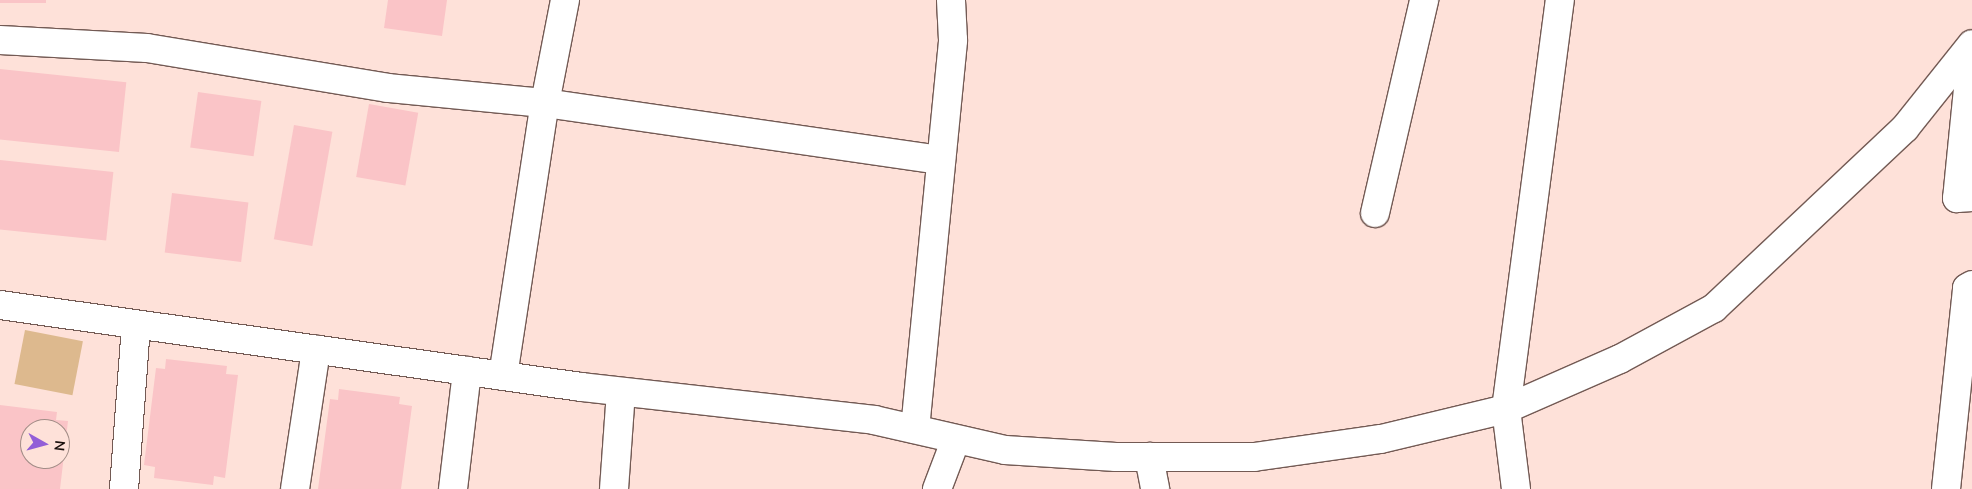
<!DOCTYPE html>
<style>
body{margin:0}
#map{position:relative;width:1972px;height:489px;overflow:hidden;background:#fee1d9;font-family:"Nunito Sans",sans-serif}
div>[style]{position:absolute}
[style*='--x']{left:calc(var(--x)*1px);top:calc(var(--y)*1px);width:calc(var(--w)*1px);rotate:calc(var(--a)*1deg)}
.green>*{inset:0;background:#ddb98e;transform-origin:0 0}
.building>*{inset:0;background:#fac4c7;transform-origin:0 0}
.roads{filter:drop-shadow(1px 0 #735a54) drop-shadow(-1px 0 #735a54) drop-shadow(0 1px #735a54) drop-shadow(0 -1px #735a54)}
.minor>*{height:28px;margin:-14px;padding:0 14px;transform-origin:14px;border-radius:14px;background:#fff}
span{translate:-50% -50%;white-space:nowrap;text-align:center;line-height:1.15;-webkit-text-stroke:4.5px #fee1d9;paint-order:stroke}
.north{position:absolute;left:20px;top:419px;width:50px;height:50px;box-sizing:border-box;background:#fee1d9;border:1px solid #a28d87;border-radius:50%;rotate:97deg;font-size:14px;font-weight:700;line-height:20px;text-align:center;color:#190f0d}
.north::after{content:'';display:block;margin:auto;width:18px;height:22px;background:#925ed7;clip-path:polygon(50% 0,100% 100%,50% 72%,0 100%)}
</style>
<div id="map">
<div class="green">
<i style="left:25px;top:330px;width:59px;height:55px;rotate:11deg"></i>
</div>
<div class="building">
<i style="left:0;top:0;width:46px;height:3px"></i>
<i style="clip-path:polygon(388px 0,447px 0,442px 36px,384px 28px)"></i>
<i style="left:0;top:69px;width:127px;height:70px;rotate:6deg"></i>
<i style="left:198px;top:92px;width:64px;height:56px;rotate:8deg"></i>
<i style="left:369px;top:104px;width:50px;height:74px;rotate:10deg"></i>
<i style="left:294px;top:125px;width:39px;height:116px;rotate:10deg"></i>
<i style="left:0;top:160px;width:114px;height:69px;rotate:6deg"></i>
<i style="left:172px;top:193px;width:77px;height:60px;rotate:7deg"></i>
<i style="clip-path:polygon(166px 359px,227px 366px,226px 374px,238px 375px,225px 478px,214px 476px,213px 485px,154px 478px,155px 467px,144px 465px,156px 368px,165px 369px)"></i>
<i style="clip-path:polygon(339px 389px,400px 397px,399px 404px,412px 406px,401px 489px,318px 489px,330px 399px,338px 400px)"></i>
<i style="clip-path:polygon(evenodd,0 405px,57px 412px,56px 420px,68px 421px,60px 489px,0 489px,0 405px,30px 429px,60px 429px,60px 459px,30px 459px,30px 429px)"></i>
</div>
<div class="roads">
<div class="minor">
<i style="--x:0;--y:40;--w:147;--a:3.1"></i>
<i style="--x:147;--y:48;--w:244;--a:9.4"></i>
<i style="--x:388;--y:88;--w:158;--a:5.5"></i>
<i style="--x:545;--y:103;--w:400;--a:8.2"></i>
<i style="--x:1972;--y:49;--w:150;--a:95.7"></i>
<i style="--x:1957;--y:198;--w:15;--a:-4"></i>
<i style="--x:1375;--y:213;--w:219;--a:-77"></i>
<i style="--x:0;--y:305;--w:587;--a:8.03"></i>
<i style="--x:581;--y:387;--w:295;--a:6.4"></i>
<i style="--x:874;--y:420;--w:134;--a:12.9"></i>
<i style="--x:1005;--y:450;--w:111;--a:3.6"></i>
<i style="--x:1116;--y:457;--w:138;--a:0"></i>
<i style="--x:1254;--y:457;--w:128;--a:-8.1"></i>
<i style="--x:1381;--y:439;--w:129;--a:-13.5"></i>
<i style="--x:1506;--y:409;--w:124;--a:-23.7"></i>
<i style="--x:1620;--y:359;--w:107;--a:-28.5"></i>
<i style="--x:1714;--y:308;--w:262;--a:-43.3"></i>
<i style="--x:1905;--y:128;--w:107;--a:-51.4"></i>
<i style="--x:503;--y:376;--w:276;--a:-81.3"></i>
<i style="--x:545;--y:103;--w:105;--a:-79"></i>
<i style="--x:915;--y:429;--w:391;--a:-84.4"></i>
<i style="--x:953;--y:40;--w:40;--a:-92.9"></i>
<i style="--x:1149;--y:457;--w:33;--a:79"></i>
<i style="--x:124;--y:489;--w:164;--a:-85.8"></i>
<i style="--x:295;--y:489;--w:141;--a:-81.4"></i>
<i style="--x:453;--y:489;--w:119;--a:-83.2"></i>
<i style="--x:614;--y:489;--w:97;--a:-85.9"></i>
<i style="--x:937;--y:489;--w:53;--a:-69.2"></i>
<i style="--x:1516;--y:489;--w:81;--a:-97.1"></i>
<i style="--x:1506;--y:409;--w:413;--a:-82.5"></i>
<i style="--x:1946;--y:489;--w:202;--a:-84"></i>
<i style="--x:1967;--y:288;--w:6;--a:-31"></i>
</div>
</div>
<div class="north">N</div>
</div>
